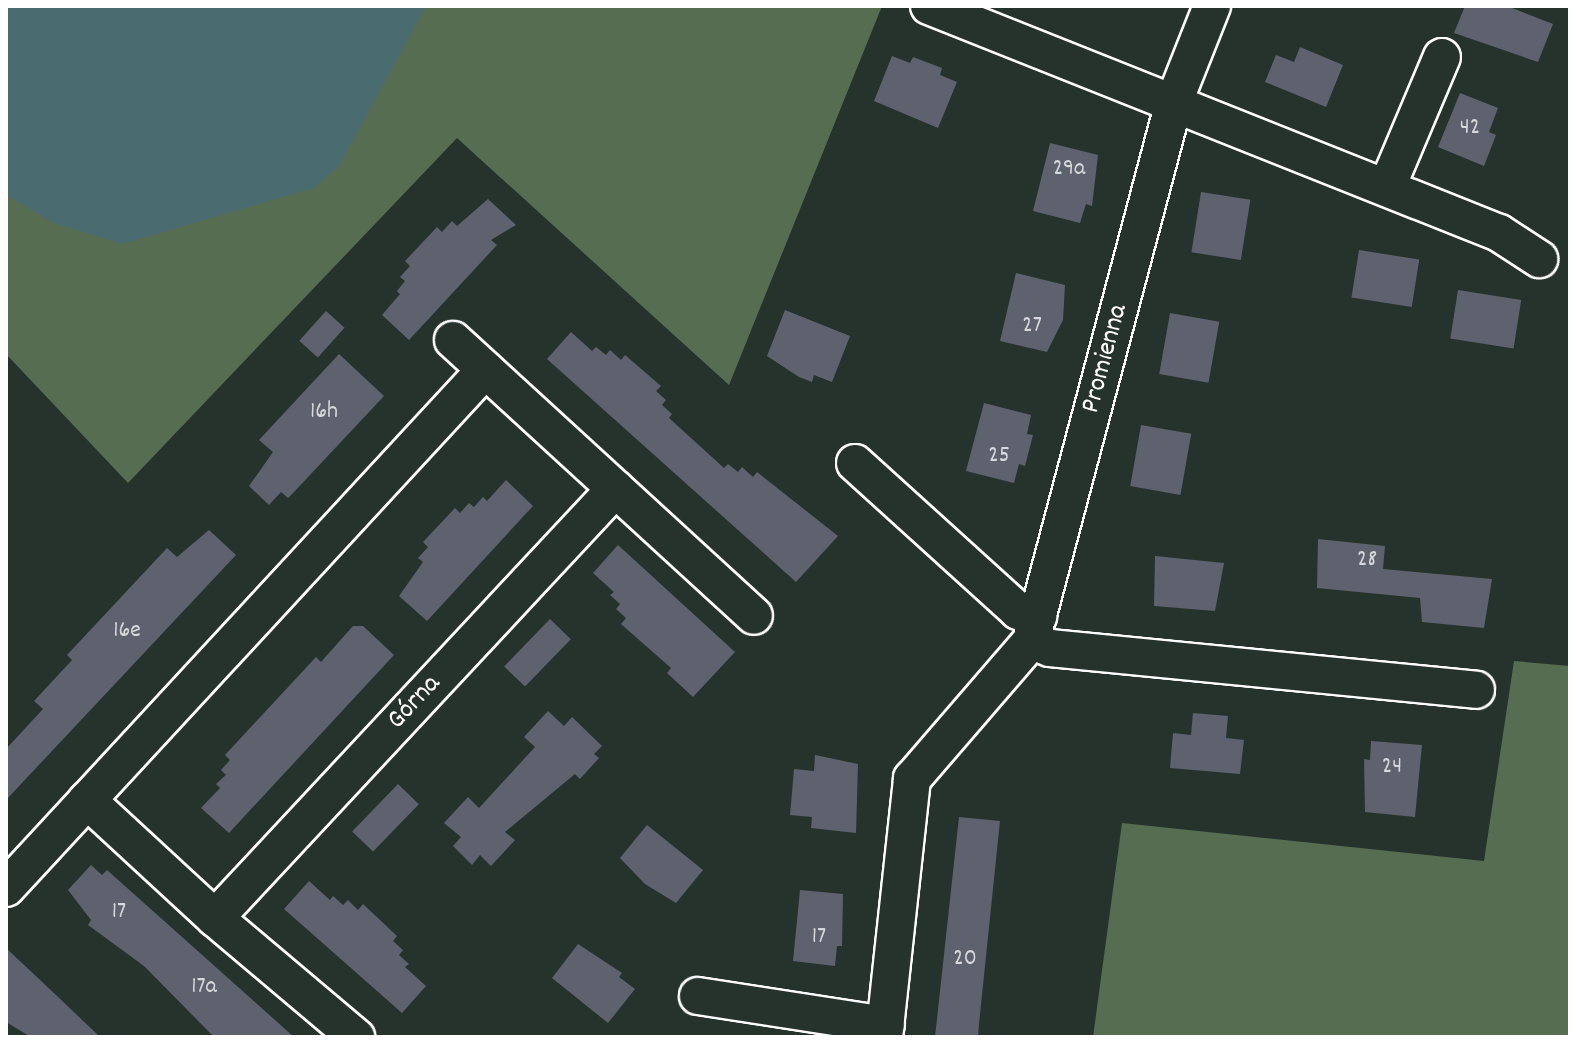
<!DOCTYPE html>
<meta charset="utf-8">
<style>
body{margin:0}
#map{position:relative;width:1576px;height:1043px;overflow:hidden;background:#26332d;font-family:Dekko,sans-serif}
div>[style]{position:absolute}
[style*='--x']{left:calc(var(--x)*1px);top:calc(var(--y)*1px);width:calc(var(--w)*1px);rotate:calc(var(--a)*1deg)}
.green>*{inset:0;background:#576d51}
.water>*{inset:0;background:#4a6c71}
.building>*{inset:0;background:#5e616e;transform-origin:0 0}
.roads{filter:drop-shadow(2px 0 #fff) drop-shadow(-2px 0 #fff) drop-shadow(0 2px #fff) drop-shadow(0 -2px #fff)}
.minor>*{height:36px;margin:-18px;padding:0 18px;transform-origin:18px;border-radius:18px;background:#26332d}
span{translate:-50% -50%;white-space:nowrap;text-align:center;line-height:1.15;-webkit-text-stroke:6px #26332d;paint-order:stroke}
.number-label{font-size:24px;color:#d7d8db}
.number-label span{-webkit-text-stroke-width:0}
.street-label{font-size:28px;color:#fff}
.frame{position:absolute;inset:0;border:8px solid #fff;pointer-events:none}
</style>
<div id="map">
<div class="green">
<i style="clip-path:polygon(6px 6px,882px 6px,729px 385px,457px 138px,128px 483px,6px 354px)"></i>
<i style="clip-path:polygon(1514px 661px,1570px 666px,1570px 1037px,1093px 1037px,1122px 823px,1484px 861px)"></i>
</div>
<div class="water">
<i style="clip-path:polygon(6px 6px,426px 6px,339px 166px,314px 188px,122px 244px,54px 223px,6px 195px)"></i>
</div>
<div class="building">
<i style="clip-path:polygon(1465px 6px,1507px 6px,1553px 24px,1538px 62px,1454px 33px)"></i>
<i style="clip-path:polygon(1300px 47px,1343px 65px,1326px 107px,1265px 82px,1276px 55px,1294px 62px)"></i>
<i style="clip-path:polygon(892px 56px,910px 63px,913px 57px,942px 68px,940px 75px,957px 82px,938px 128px,874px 101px)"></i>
<i style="clip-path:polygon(1460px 93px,1498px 108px,1489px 132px,1496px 135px,1484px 166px,1438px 147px)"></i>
<i style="clip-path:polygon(1050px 143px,1098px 155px,1092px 206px,1086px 204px,1080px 223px,1033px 211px)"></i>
<i style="left:1201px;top:192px;width:50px;height:61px;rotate:9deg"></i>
<i style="clip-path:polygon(488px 199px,516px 225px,491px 240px,497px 245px,409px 340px,382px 315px,400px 294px,397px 291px,405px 281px,400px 277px,410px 266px,405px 261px,437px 227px,442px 232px,452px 221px,457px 226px)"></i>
<i style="left:1359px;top:250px;width:61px;height:48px;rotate:9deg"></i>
<i style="clip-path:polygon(1016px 273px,1065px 285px,1063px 320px,1047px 352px,1000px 341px)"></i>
<i style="left:1458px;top:290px;width:64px;height:49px;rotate:9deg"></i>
<i style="clip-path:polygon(785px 310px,850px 336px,832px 382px,814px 375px,812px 382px,799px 377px,767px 356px)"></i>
<i style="left:326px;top:311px;width:25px;height:40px;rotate:42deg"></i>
<i style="left:1170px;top:313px;width:50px;height:62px;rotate:10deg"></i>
<i style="clip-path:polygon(571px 332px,592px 351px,596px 347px,606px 355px,610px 350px,621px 360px,625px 355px,661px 386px,656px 391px,666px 400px,662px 405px,672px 414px,669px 418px,724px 468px,728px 464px,738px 472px,742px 467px,753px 477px,757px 472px,838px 536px,796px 582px,547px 359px)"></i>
<i style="clip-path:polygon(339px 354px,384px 396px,295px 491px,288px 498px,281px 492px,269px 505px,249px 486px,273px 452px,259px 440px)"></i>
<i style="clip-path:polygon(984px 403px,1031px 415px,1027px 434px,1033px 435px,1025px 466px,1019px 464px,1014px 483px,966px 471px)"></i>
<i style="left:1141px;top:425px;width:51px;height:62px;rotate:10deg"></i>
<i style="clip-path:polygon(506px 480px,533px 506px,427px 621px,399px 596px,423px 562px,418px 558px,428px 547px,423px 542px,455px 508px,460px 513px,469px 503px,474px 507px,483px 497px,487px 501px)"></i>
<i style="clip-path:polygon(209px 530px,236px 555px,6px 800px,6px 749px,43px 709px,34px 701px,72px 660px,67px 655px,167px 548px,177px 557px)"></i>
<i style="clip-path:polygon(1318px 539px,1385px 546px,1383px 569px,1492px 579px,1484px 628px,1422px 622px,1420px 598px,1317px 588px)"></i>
<i style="clip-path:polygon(618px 545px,735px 652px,693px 697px,667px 673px,671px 668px,621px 624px,626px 618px,616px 609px,620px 604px,610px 595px,614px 592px,593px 573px)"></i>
<i style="clip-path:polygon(1155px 556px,1224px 563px,1215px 611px,1154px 606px)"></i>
<i style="left:550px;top:619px;width:29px;height:66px;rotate:44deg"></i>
<i style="clip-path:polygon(353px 626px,363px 626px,394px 655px,229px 833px,201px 808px,220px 788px,216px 784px,226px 775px,221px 770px,230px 760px,225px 755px,316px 657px,321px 662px)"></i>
<i style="clip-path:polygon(548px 711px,564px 726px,572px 717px,602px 746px,594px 754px,599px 758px,580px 779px,575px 774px,505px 832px,515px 840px,491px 866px,480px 855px,472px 865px,453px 846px,461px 837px,444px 823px,468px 797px,479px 808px,535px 747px,524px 737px)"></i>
<i style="clip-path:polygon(1193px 713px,1228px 716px,1226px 738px,1244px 740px,1240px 774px,1170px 768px,1173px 733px,1191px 735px)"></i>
<i style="clip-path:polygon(1371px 741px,1422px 745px,1415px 817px,1365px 812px,1364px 759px,1370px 760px)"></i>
<i style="clip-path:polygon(815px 755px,858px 764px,856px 833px,811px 828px,812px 817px,790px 815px,794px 769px,814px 771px)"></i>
<i style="left:398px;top:784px;width:29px;height:66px;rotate:44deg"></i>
<i style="clip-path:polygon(959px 817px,1000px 821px,979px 1024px,978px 1037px,935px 1037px)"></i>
<i style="clip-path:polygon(647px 825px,703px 870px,676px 903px,645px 884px,620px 858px)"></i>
<i style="clip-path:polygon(91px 865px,102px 875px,107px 870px,294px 1037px,214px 1037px,144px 966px,88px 925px,91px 920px,68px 890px)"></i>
<i style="clip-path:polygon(309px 881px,330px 900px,333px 896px,343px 905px,348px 900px,358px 910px,363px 904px,397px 936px,393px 941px,403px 950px,399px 955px,409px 964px,405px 967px,426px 986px,402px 1013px,284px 909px)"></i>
<i style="clip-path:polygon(800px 890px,843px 894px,842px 946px,837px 946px,835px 966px,793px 961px)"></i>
<i style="clip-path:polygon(578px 944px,622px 973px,619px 977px,635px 989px,608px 1023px,552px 978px)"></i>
<i style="clip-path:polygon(6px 948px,56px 995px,100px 1037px,31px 1037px,6px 1022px)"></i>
</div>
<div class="roads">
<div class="minor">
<i style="--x:929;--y:6;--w:614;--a:21.71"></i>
<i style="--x:1499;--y:233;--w:48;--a:33"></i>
<i style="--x:1387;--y:187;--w:141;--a:-67.1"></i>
<i style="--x:453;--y:340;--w:408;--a:42.5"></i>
<i style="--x:855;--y:463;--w:220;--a:42.2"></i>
<i style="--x:1018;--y:611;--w:21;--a:14"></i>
<i style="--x:1031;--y:641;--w:20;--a:20"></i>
<i style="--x:1050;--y:648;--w:428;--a:5.6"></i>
<i style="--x:87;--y:800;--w:174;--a:42.7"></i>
<i style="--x:215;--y:918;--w:587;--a:-47"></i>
<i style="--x:6;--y:888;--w:706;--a:-47.24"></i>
<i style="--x:215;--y:918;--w:185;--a:40.2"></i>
<i style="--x:698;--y:996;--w:190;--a:8.8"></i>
<i style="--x:884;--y:1037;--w:260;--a:-83.8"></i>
<i style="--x:912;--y:779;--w:182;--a:-49.2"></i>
<i style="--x:1031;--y:641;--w:558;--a:-75.14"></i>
<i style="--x:1174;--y:102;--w:103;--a:-68.4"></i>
</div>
</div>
<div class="number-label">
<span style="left:1470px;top:129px">42</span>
<span style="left:1069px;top:170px">29a</span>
<span style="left:1032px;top:327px">27</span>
<span style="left:324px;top:413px">16h</span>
<span style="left:999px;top:457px">25</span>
<span style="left:1367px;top:561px">28</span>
<span style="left:127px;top:632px">16e</span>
<span style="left:1392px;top:768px">24</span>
<span style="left:119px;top:913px">17</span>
<span style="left:819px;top:938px">17</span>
<span style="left:965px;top:960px">20</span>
<span style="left:204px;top:988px">17a</span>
</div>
<div class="street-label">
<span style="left:1106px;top:359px;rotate:-75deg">Promienna</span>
<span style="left:415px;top:703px;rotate:-47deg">Górna</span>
</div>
<div class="frame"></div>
</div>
